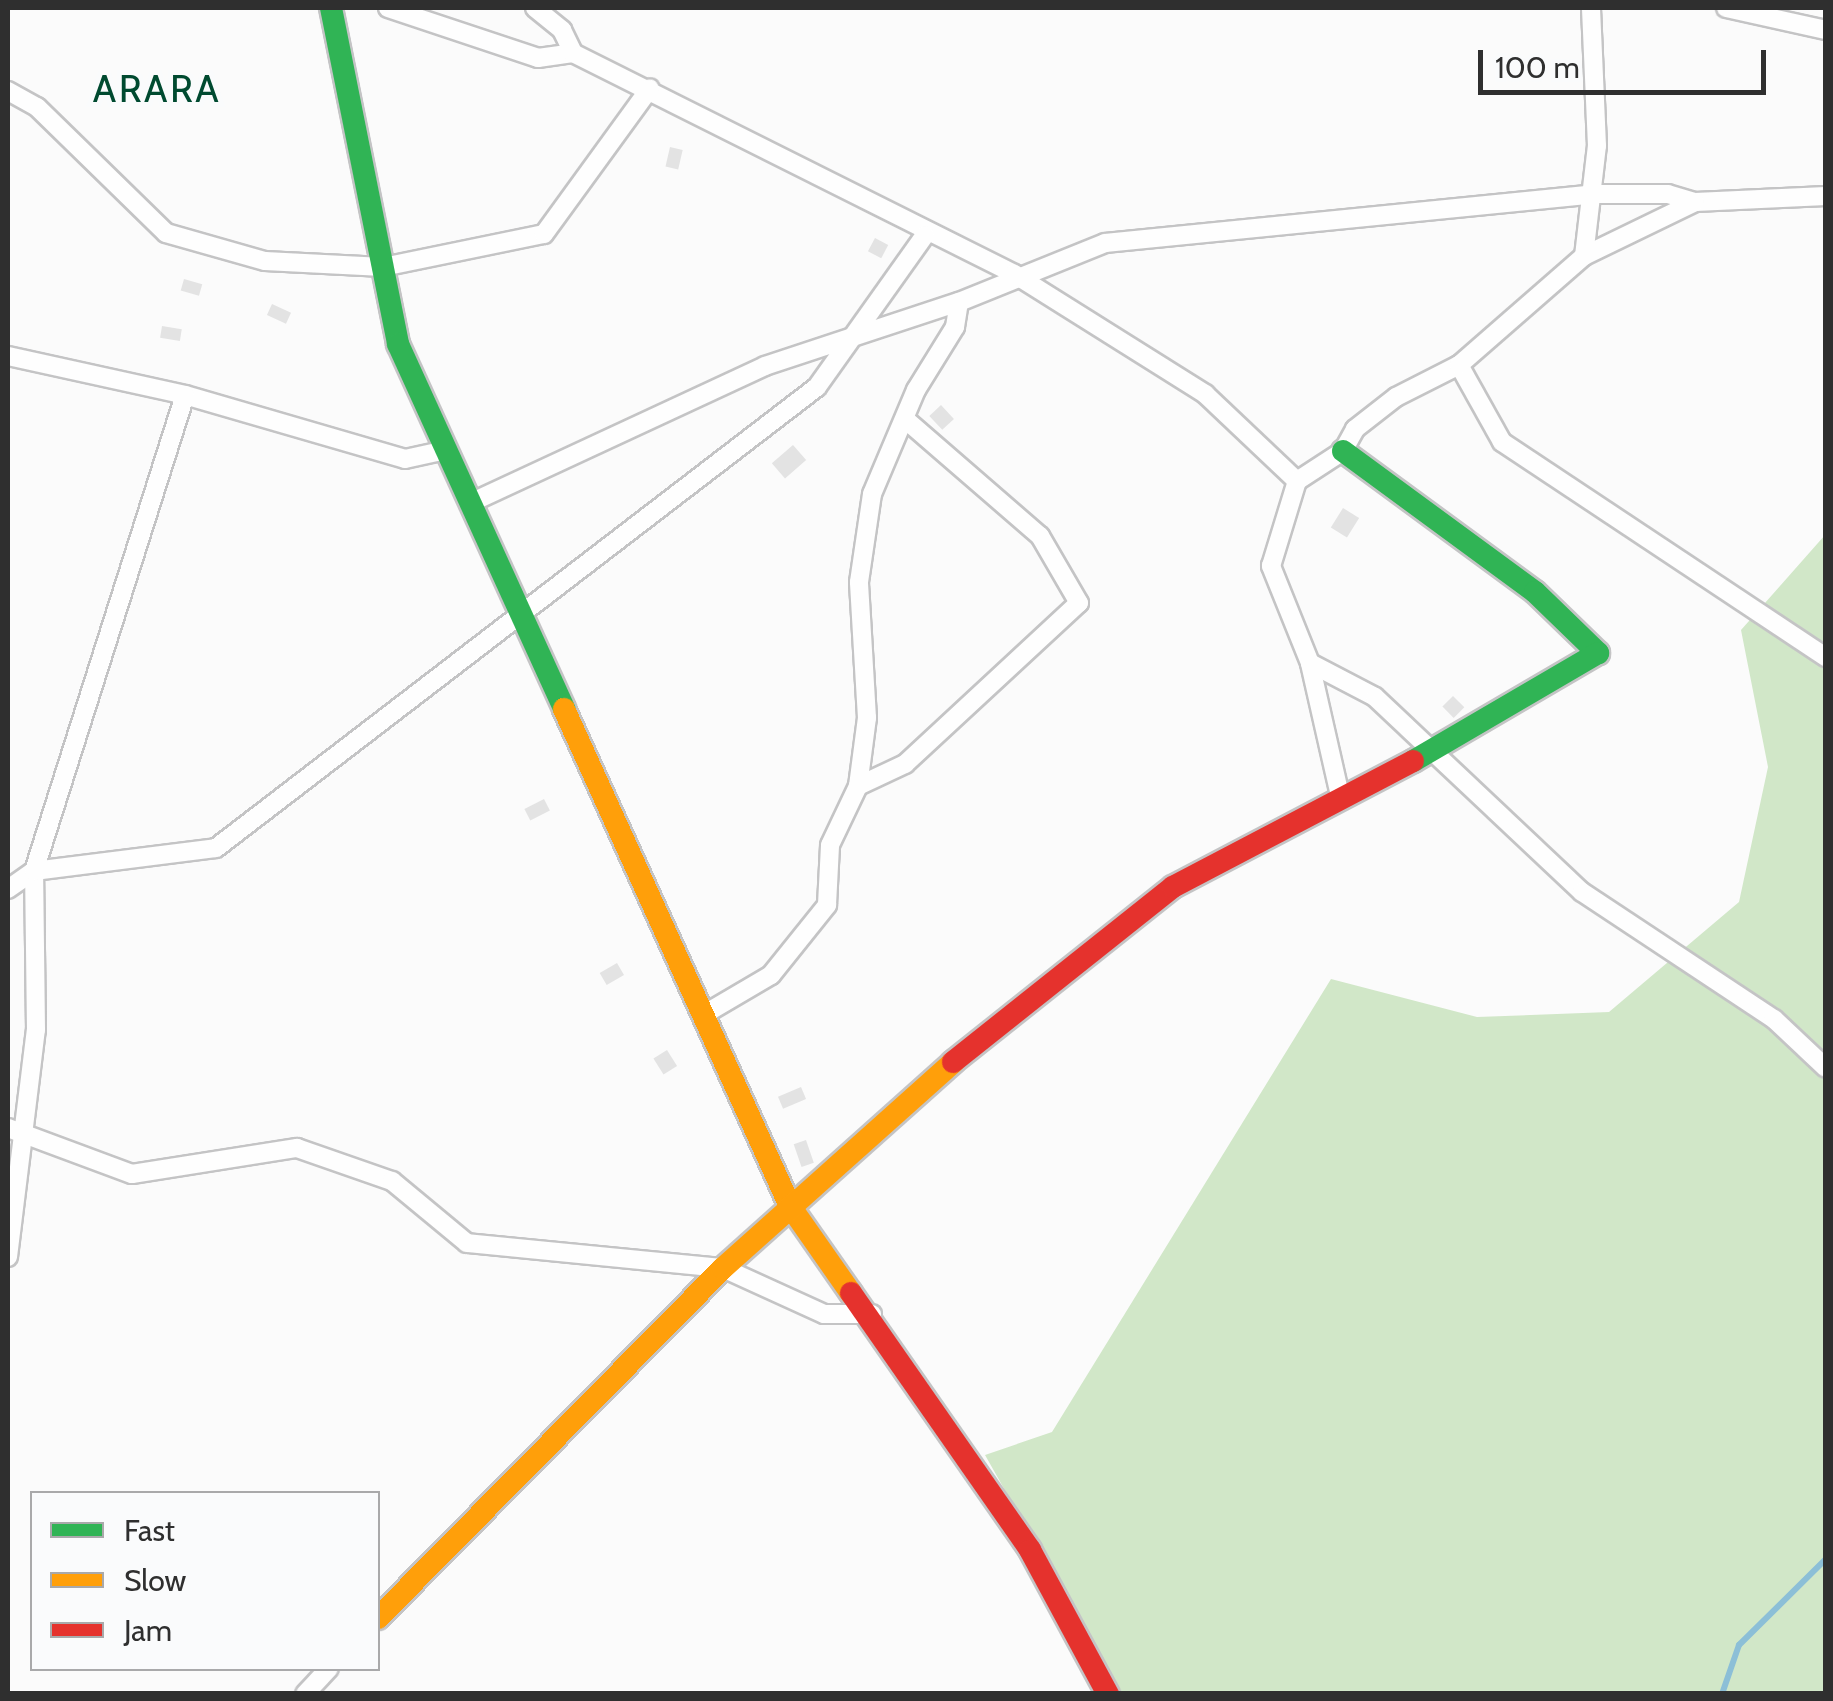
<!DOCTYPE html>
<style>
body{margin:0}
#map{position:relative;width:1833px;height:1701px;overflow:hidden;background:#fbfbfb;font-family:Cabin,sans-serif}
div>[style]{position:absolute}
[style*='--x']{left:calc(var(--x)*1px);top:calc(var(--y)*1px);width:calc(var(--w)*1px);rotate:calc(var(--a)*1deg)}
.green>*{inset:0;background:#d1e7c8}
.stream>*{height:6px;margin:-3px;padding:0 3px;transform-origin:3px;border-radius:3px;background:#8cbfd7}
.building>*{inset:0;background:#e3e3e3;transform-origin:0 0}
.roads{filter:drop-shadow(2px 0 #c4c4c5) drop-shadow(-2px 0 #c4c4c5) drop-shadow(0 2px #c4c4c5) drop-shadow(0 -2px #c4c4c5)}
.street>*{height:18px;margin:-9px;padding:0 9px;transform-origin:9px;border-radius:9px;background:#fefefe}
.fast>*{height:22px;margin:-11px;padding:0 11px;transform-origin:11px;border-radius:11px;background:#30b455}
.slow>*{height:22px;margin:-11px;padding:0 11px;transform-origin:11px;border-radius:11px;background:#ff9f0a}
.jam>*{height:22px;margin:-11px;padding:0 11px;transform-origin:11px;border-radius:11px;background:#e5322d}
span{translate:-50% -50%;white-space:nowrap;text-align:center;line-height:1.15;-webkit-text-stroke:10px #fafbfc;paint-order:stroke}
.quarter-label{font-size:38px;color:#004a30;letter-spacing:2.5px}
.frame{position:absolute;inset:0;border:10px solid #2f2f2f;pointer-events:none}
.legend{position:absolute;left:30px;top:1491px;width:350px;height:180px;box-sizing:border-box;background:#fafbfc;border:2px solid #a9a9aa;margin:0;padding:12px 18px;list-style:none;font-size:30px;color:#2f2f2f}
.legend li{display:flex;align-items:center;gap:20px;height:50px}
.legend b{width:50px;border:2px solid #a9a9aa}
.scale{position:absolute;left:1478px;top:50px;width:288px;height:45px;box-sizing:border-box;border:5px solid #2f2f2f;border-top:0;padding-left:12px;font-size:30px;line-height:35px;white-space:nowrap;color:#2f2f2f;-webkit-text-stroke:8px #fafbfc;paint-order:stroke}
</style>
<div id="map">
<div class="green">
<i style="clip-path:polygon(1825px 535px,1825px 1693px,1120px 1693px,985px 1455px,1052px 1432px,1331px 979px,1477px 1017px,1609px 1012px,1739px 902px,1768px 767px,1741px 630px)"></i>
</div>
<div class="stream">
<i style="--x:1722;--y:1694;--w:52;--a:-70.9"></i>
<i style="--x:1739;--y:1645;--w:122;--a:-44.7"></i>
</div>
<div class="building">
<i style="left:670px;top:147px;width:13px;height:20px;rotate:13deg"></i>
<i style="left:875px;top:238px;width:15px;height:15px;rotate:28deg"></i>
<i style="left:184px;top:279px;width:19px;height:12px;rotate:16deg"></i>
<i style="left:272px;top:304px;width:21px;height:12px;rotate:25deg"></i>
<i style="left:162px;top:326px;width:20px;height:12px;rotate:9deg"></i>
<i style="left:941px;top:405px;width:19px;height:16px;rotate:47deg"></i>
<i style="left:793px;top:445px;width:20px;height:28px;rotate:49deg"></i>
<i style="left:1343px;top:508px;width:19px;height:23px;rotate:32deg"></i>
<i style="left:1453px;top:696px;width:16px;height:15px;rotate:45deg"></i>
<i style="left:544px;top:799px;width:13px;height:22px;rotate:63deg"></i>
<i style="left:617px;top:963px;width:14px;height:20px;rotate:60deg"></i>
<i style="left:667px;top:1050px;width:19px;height:16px;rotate:58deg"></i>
<i style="left:801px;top:1087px;width:13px;height:25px;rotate:67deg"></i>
<i style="left:806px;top:1140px;width:24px;height:13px;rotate:71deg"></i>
</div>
<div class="roads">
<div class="street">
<i style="--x:388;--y:8;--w:158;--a:18.4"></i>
<i style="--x:538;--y:58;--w:35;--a:-8"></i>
<i style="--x:573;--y:53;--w:493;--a:26.6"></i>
<i style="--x:1014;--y:274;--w:226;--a:32.1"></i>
<i style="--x:1205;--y:394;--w:127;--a:43.4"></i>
<i style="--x:535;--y:8;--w:35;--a:39"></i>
<i style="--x:562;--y:30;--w:25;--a:64"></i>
<i style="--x:1726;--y:8;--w:102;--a:12.4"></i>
<i style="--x:8;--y:91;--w:33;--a:29"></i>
<i style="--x:37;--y:107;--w:180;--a:44.3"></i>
<i style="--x:166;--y:233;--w:103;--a:15.8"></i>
<i style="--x:265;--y:261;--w:118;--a:2.9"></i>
<i style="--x:383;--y:267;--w:164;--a:-11.6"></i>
<i style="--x:544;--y:234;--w:180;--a:-54"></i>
<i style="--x:1584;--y:256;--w:111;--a:-83.3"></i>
<i style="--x:1597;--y:146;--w:138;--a:-92.5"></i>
<i style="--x:8;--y:356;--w:181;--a:12.4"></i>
<i style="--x:185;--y:395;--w:229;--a:16.2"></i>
<i style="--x:405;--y:459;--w:42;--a:-12.4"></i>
<i style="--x:1459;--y:365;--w:88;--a:60.8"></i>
<i style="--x:1502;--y:442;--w:389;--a:33.6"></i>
<i style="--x:470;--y:503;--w:325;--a:-24.9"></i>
<i style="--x:765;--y:366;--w:204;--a:-18.3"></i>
<i style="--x:959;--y:302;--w:157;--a:-22"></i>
<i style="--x:1105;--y:243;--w:489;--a:-5.7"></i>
<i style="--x:1592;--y:194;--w:76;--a:0"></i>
<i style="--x:1668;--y:194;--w:28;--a:17"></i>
<i style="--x:1695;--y:202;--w:131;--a:-2.6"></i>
<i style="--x:1310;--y:663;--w:73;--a:27.6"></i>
<i style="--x:1375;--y:697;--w:284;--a:43.3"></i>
<i style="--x:1582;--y:892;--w:230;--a:33.5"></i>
<i style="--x:1774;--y:1019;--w:71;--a:43.3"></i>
<i style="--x:858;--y:786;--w:52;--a:-25.1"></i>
<i style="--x:905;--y:764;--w:237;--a:-42.8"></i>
<i style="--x:1079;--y:603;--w:78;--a:-120.2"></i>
<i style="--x:1040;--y:536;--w:177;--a:-139.1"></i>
<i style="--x:1341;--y:800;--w:140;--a:-102.8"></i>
<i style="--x:1310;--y:663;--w:105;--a:-111.9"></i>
<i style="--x:1271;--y:566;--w:89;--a:-73"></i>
<i style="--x:1297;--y:481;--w:55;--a:-33.1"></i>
<i style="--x:1343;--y:451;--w:25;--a:-61"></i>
<i style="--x:1355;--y:429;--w:52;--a:-38"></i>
<i style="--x:1396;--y:397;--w:71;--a:-26.9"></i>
<i style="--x:1459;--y:365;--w:166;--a:-41.1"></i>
<i style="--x:1584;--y:256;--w:123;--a:-25.9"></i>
<i style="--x:8;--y:889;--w:32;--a:-35"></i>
<i style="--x:34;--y:871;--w:183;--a:-7.2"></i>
<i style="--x:216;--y:848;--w:757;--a:-37.49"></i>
<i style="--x:817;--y:387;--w:186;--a:-54.6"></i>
<i style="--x:703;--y:1015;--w:79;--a:-30.5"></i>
<i style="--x:771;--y:975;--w:90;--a:-51.3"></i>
<i style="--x:827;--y:905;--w:60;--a:-87.1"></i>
<i style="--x:830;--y:845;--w:65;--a:-64.6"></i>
<i style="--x:858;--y:786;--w:69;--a:-82.5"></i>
<i style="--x:867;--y:718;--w:136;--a:-93.4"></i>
<i style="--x:859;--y:582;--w:89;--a:-81.6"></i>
<i style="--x:872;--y:494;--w:113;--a:-67.1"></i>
<i style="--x:916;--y:390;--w:74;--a:-58.2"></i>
<i style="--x:955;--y:327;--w:25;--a:-81"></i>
<i style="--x:8;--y:1128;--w:132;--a:20.4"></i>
<i style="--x:132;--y:1174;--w:167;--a:-9"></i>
<i style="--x:297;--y:1148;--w:101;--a:19.2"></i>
<i style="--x:392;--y:1181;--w:97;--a:39.6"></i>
<i style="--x:467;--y:1243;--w:257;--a:5.6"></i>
<i style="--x:723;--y:1268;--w:111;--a:24.5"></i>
<i style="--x:824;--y:1314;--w:48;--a:0"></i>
<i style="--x:8;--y:1257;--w:229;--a:-83"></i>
<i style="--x:36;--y:1030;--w:159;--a:-90.7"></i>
<i style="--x:34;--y:871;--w:499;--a:-72.4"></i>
<i style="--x:305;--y:1694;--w:35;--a:-47"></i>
</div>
<div class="fast">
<i style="--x:331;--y:8;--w:343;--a:78.7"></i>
<i style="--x:398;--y:344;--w:401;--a:65.5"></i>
<i style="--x:1343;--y:451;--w:238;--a:36.3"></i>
<i style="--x:1535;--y:592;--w:88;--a:44.1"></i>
<i style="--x:1598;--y:653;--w:214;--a:149.7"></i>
</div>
<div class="slow">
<i style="--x:564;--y:709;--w:546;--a:65.55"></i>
<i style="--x:790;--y:1206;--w:106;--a:55"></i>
<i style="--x:378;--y:1618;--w:491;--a:-45.4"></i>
<i style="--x:723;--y:1268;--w:309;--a:-41.8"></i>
</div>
<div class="jam">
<i style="--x:953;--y:1062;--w:281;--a:-38.5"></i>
<i style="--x:1173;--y:887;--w:271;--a:-27.7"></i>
<i style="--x:851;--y:1293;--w:313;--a:55.1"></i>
<i style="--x:1030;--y:1550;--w:164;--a:61.6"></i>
</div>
</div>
<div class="quarter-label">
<span style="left:157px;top:89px">ARARA</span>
</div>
<div class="frame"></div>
<ul class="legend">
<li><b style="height:12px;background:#30b455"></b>Fast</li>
<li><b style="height:12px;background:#ff9f0a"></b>Slow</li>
<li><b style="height:12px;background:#e5322d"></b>Jam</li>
</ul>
<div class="scale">100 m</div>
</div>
